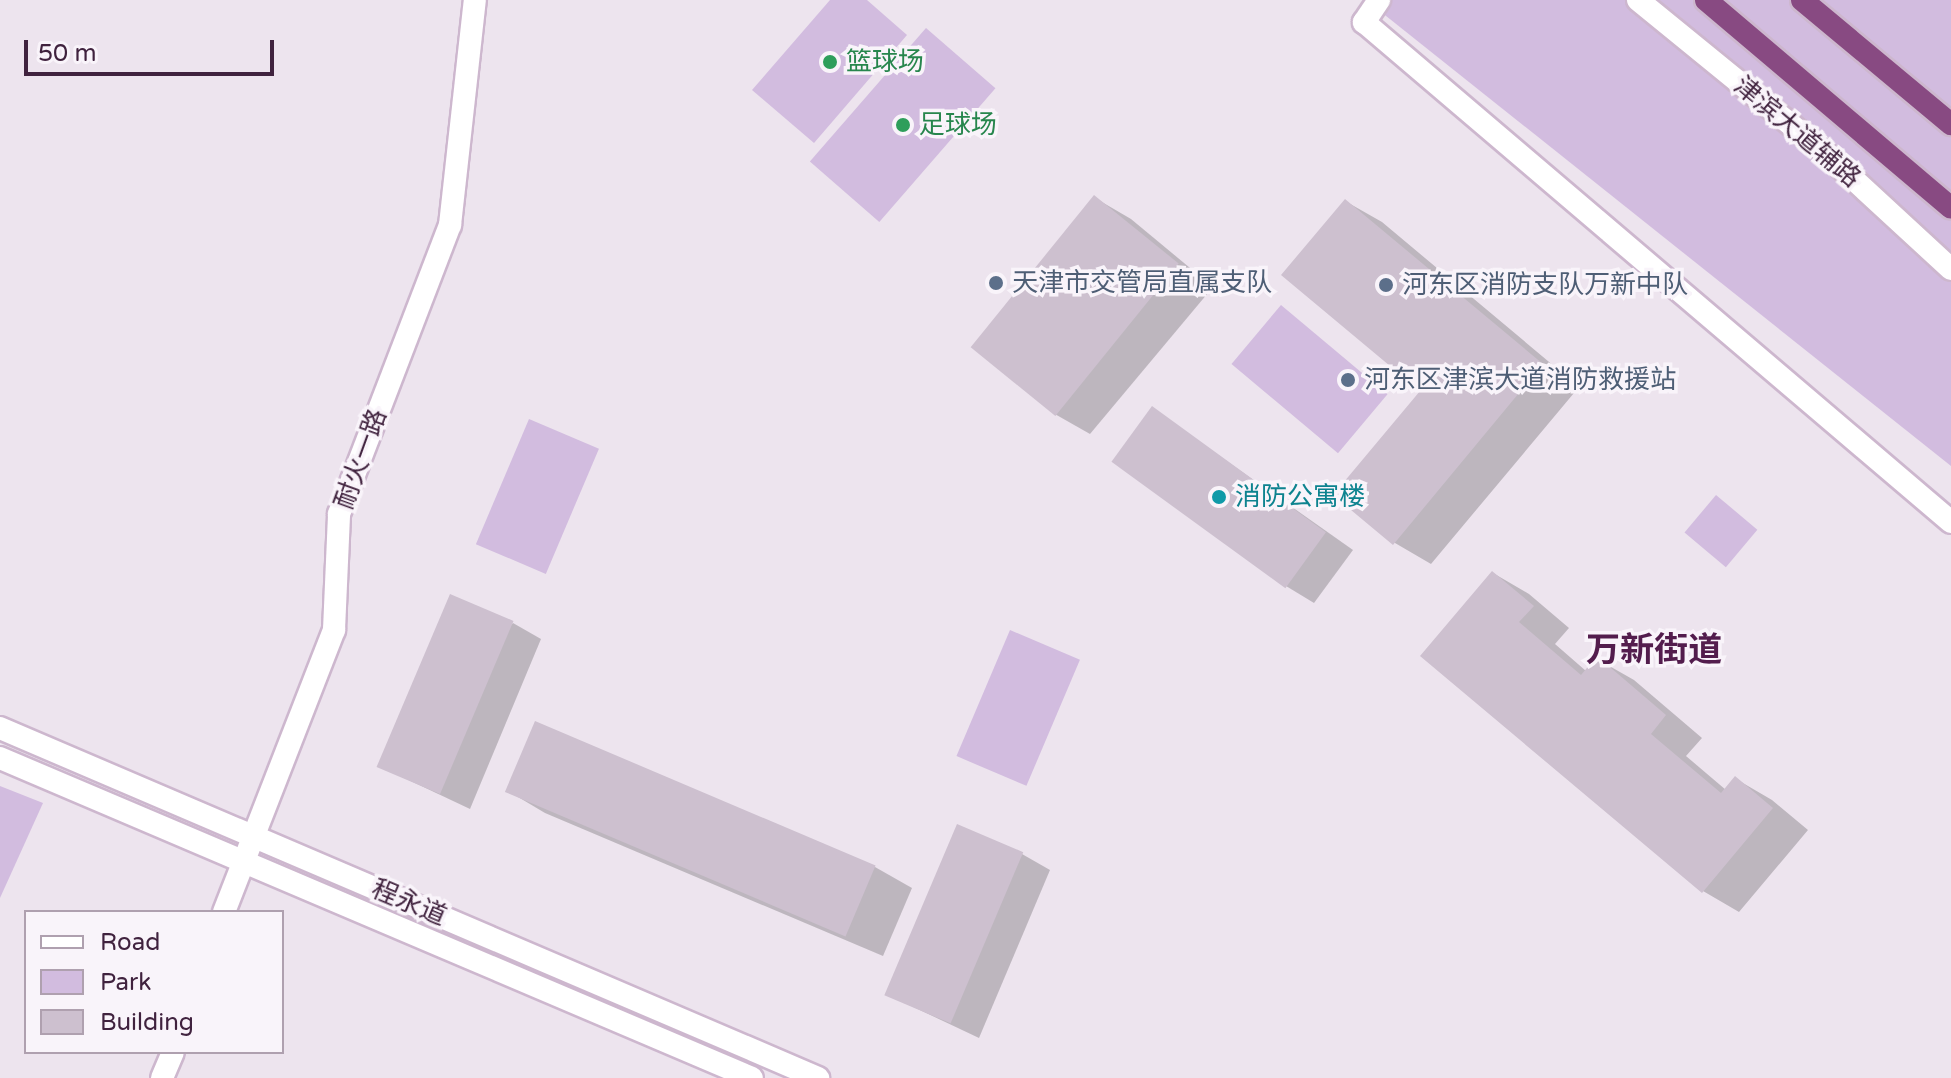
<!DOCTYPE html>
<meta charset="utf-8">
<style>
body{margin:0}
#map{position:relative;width:1951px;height:1078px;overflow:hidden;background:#ede4ee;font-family:"Varela Round","Noto Sans SC",sans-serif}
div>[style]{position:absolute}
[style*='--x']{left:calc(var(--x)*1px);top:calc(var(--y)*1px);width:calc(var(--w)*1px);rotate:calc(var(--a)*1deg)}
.green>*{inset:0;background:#d2bcdf;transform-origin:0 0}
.shadow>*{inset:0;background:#0003}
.building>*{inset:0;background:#cdc0cf;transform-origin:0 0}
.roads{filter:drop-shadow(2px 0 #cdb7ce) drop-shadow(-2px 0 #cdb7ce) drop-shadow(0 2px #cdb7ce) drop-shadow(0 -2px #cdb7ce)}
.minor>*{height:22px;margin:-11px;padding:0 11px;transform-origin:11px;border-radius:11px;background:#fff}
.tertiary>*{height:22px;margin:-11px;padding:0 11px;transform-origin:11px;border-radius:11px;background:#fff}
.secondary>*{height:22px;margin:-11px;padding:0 11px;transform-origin:11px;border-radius:11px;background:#fff}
.trunk>*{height:22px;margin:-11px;padding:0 11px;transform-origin:11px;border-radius:11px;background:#884a82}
.dots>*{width:22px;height:22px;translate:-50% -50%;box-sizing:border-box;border:4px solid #f9f4fa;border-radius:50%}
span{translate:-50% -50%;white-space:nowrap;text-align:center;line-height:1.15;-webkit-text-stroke:7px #f9f4fa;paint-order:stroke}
.leisure-label{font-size:26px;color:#27864d}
.left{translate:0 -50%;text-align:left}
.street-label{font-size:26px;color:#40223e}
.service-label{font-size:26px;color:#4e5e75}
.culture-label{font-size:26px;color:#0d838f}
.district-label{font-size:34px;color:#531d4d;font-weight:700}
.legend{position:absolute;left:24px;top:910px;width:260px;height:144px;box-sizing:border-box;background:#f9f4fa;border:2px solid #afa0af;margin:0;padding:10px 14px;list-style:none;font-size:24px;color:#40223e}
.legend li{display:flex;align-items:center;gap:16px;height:40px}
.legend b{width:40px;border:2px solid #afa0af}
.scale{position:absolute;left:24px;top:40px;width:250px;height:36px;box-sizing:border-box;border:4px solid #40223e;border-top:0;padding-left:10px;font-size:24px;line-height:28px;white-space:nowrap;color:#40223e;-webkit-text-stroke:6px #f9f4fa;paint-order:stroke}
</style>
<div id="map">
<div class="green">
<i style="clip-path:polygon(830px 0,867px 0,907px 35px,814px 143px,752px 90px)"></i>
<i style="clip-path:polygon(1366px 0,1951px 0,1951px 466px)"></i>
<i style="left:926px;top:28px;width:92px;height:177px;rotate:41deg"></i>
<i style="left:1281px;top:305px;width:139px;height:77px;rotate:40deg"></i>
<i style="left:529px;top:419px;width:76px;height:136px;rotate:23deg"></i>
<i style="left:1716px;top:495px;width:54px;height:49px;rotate:40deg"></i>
<i style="left:1010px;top:630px;width:76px;height:137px;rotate:23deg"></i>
<i style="clip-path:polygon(0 786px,43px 803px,0 898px)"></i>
</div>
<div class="shadow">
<i style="clip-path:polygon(1095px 198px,1131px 219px,1213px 287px,1090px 434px,1053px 413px)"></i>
<i style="clip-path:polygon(1345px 201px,1382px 222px,1579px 387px,1431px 564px,1395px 543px,1336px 494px,1422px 390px)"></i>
<i style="clip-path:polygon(1153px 409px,1353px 550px,1314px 603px,1286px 586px)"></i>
<i style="clip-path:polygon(1493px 573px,1529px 594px,1569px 628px,1555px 644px,1586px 671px,1597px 659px,1634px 680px,1702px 738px,1686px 756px,1726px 790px,1736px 779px,1772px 800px,1808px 830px,1739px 912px,1703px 891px,1423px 656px)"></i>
<i style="clip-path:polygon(513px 623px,541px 639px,470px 809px,379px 766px)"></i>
<i style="clip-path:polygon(536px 723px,875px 867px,912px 888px,883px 956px,545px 813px,508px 791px)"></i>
<i style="clip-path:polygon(1022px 854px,1050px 870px,979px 1038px,886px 994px)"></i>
</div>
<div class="building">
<i style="left:1094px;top:195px;width:109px;height:196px;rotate:39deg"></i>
<i style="clip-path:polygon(1345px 199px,1543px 364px,1393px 545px,1333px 495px,1420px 391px,1281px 275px)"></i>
<i style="left:1152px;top:406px;width:215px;height:69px;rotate:36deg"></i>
<i style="clip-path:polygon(1492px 571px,1534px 606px,1519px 622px,1581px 675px,1597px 656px,1666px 715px,1651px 734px,1721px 793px,1735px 776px,1773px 808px,1702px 893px,1420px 656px)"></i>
<i style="left:450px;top:594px;width:69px;height:188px;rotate:23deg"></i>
<i style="left:535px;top:721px;width:370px;height:77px;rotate:23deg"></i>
<i style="left:957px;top:824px;width:72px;height:186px;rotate:23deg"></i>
</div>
<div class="roads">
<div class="minor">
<i style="--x:1379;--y:0;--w:27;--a:124"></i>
<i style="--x:1364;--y:22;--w:771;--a:40.42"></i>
</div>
<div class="tertiary">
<i style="--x:0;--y:728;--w:890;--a:23.16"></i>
<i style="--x:0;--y:758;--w:817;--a:23.05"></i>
<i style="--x:224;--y:912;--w:303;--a:-68.7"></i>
<i style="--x:334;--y:630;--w:116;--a:-87.5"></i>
<i style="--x:339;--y:514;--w:310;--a:-69"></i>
<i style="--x:450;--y:225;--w:226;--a:-83.7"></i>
<i style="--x:162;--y:1078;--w:28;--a:-67"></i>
</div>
<div class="secondary">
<i style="--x:1638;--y:0;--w:239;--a:39.2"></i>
<i style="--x:1823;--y:151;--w:174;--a:42.7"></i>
</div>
<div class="trunk">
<i style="--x:1706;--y:0;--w:321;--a:40.3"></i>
<i style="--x:1802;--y:0;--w:194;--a:39.8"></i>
</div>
</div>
<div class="dots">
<i style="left:830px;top:62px;background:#2e9e5b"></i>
<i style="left:903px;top:125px;background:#2e9e5b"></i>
<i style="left:996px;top:283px;background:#5c6f8a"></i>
<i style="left:1386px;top:285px;background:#5c6f8a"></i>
<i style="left:1348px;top:380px;background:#5c6f8a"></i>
<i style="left:1219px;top:497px;background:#0f9aa8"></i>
</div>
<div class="leisure-label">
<span class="left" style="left:846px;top:62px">篮球场</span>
<span class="left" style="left:919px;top:125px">足球场</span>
</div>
<div class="street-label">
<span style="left:1797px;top:132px;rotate:40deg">津滨大道辅路</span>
<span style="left:361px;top:459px;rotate:-70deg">耐火一路</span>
<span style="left:409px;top:903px;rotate:23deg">程永道</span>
</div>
<div class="service-label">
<span class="left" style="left:1012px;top:283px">天津市交管局直属支队</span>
<span class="left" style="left:1402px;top:285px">河东区消防支队万新中队</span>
<span class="left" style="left:1364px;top:380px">河东区津滨大道消防救援站</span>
</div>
<div class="culture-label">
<span class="left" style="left:1235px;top:497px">消防公寓楼</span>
</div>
<div class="district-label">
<span style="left:1654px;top:651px">万新街道</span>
</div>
<ul class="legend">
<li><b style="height:10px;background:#fff"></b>Road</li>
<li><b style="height:22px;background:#d2bcdf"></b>Park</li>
<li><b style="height:22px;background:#cdc0cf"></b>Building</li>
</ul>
<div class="scale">50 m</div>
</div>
